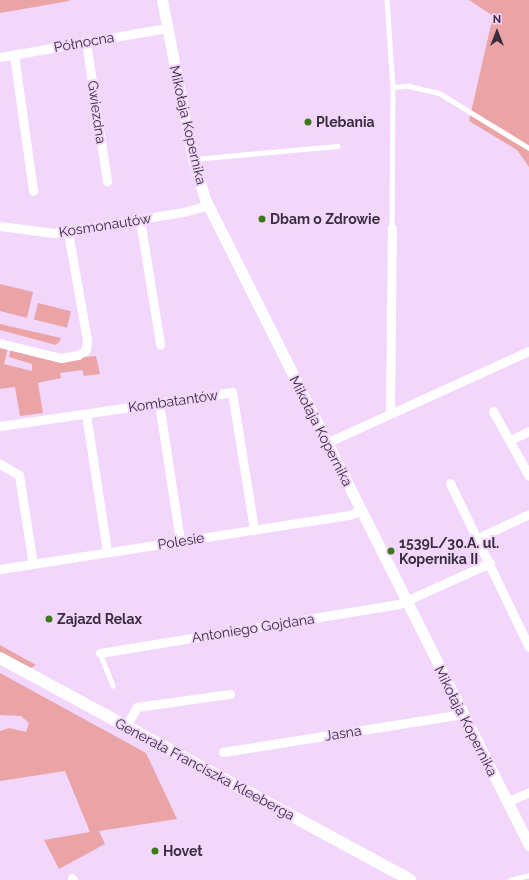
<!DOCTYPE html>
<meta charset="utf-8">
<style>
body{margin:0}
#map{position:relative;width:529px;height:880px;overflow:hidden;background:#f2d6fc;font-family:Raleway,sans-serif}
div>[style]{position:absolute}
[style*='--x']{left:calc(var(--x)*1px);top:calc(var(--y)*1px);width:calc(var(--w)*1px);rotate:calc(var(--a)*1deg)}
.green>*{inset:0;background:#eaa4a6;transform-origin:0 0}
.service>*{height:4.5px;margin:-2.25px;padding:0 2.25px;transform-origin:2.25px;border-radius:2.25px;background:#fff}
.minor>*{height:9px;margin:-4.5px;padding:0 4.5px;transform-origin:4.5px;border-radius:4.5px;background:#fff}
.tertiary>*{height:11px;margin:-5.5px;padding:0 5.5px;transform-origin:5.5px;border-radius:5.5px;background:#fff}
.secondary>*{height:12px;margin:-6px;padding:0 6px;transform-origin:6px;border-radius:6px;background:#fff}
.dots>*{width:11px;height:11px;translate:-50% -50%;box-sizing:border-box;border:2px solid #f2d6fc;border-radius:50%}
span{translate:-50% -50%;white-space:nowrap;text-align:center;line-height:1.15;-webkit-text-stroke:4px #f2d6fc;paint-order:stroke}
.street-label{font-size:14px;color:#3a2d3f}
.poi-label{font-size:14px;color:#3a2d3f;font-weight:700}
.left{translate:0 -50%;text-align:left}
.north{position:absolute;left:477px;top:12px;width:40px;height:40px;-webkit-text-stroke:3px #f2d6fc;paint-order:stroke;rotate:0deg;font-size:11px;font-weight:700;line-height:16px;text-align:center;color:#3a2d3f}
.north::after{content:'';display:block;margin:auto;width:14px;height:18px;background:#3a2d3f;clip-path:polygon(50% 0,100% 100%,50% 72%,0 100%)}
</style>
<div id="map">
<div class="green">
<i style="clip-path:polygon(0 0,69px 0,69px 1px,0 13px)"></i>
<i style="clip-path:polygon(469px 0,529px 0,529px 167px,517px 150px,469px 121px,493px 16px)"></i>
<i style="clip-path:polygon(0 284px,33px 292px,27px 318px,0 311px)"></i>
<i style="left:38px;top:303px;width:34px;height:17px;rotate:14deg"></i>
<i style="clip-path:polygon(0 324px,61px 338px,60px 341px,56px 345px,0 330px)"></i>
<i style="clip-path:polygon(0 346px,8px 348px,4px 364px,32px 371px,32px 364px,9px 357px,11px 348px,57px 360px,96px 356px,100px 374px,84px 376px,82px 370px,60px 373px,61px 378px,38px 383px,43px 413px,20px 416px,15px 387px,0 389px)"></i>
<i style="clip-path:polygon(0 645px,36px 665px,31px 668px,0 653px)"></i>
<i style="clip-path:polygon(0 673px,146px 753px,177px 819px,99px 831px,105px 844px,59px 869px,44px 840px,90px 832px,65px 771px,0 781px,0 731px,9px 728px,26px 732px,29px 723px,21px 716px,0 715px)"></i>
</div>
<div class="service">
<i style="--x:387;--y:0;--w:87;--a:86.1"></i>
<i style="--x:393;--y:87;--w:141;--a:90.4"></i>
<i style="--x:393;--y:87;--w:16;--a:-4"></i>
<i style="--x:409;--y:86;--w:31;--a:13"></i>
<i style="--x:439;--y:93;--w:105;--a:31.4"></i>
<i style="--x:194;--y:159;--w:144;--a:-5.2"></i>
<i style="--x:100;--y:653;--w:35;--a:68"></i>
<i style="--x:510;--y:880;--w:20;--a:-15"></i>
</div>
<div class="minor">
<i style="--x:86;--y:42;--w:141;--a:81.4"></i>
<i style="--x:14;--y:55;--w:137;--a:82"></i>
<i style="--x:0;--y:57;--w:169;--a:-9.9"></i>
<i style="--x:140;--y:220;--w:126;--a:80.8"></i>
<i style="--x:0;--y:226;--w:54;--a:7.4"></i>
<i style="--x:54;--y:233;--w:132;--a:-9.2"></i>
<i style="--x:184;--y:212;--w:25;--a:-16"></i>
<i style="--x:0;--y:343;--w:63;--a:13.8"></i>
<i style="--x:61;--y:358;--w:17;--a:-10"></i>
<i style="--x:78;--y:355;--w:9;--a:-32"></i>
<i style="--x:86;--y:350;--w:10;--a:-84"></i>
<i style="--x:87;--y:340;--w:110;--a:-100"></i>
<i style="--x:159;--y:403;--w:140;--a:81.3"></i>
<i style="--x:493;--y:411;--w:74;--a:61"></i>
<i style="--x:390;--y:412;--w:184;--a:-89.4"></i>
<i style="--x:86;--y:414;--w:140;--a:81.3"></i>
<i style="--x:0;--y:426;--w:234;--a:-8.3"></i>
<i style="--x:232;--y:392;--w:140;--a:80.9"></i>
<i style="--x:510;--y:440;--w:21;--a:-25"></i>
<i style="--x:326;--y:443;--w:223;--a:-24.4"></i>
<i style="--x:0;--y:464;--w:22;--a:30"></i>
<i style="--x:19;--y:475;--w:90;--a:81.1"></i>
<i style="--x:450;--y:483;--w:182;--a:64.3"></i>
<i style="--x:478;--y:538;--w:56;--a:-25.2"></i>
<i style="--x:0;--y:569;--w:354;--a:-8.8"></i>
<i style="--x:350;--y:515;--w:12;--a:-24"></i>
<i style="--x:100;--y:653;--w:303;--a:-9.3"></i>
<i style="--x:399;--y:604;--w:100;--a:-24.3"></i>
<i style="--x:126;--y:726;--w:22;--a:-60"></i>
<i style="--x:137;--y:707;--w:94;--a:-8"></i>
<i style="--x:223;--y:752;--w:243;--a:-9"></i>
<i style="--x:507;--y:802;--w:24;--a:-24"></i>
<i style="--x:72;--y:878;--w:2;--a:63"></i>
</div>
<div class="tertiary">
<i style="--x:162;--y:0;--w:162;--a:79"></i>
<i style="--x:193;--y:159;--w:42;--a:73.3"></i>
<i style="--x:205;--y:199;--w:723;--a:63.36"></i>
</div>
<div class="secondary">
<i style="--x:0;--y:658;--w:466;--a:28.4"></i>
</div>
<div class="dots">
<i style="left:308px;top:122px;background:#3a7a19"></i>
<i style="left:262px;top:219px;background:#3a7a19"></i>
<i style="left:391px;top:551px;background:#3a7a19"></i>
<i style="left:49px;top:619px;background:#3a7a19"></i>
<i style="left:155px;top:851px;background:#3a7a19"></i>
</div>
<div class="street-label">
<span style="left:84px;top:42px;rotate:-10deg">Północna</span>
<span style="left:97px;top:112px;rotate:82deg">Gwiezdna</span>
<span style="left:188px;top:125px;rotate:77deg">Mikołaja Kopernika</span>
<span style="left:105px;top:225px;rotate:-9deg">Kosmonautów</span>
<span style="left:173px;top:401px;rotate:-8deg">Kombatantów</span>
<span style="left:321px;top:431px;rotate:63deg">Mikołaja Kopernika</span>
<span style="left:181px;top:541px;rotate:-9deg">Polesie</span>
<span style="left:253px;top:628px;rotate:-9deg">Antoniego Gojdana</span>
<span style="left:466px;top:721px;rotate:63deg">Mikołaja Kopernika</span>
<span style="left:343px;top:733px;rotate:-9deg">Jasna</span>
<span style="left:205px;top:769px;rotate:28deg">Generała Franciszka Kleeberga</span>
</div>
<div class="poi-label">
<span class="left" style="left:316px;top:122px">Plebania</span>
<span class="left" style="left:270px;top:219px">Dbam o Zdrowie</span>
<span class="left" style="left:399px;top:551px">1539L/30.A. ul.<br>Kopernika II</span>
<span class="left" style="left:57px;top:619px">Zajazd Relax</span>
<span class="left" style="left:163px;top:851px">Hovet</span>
</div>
<div class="north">N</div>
</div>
